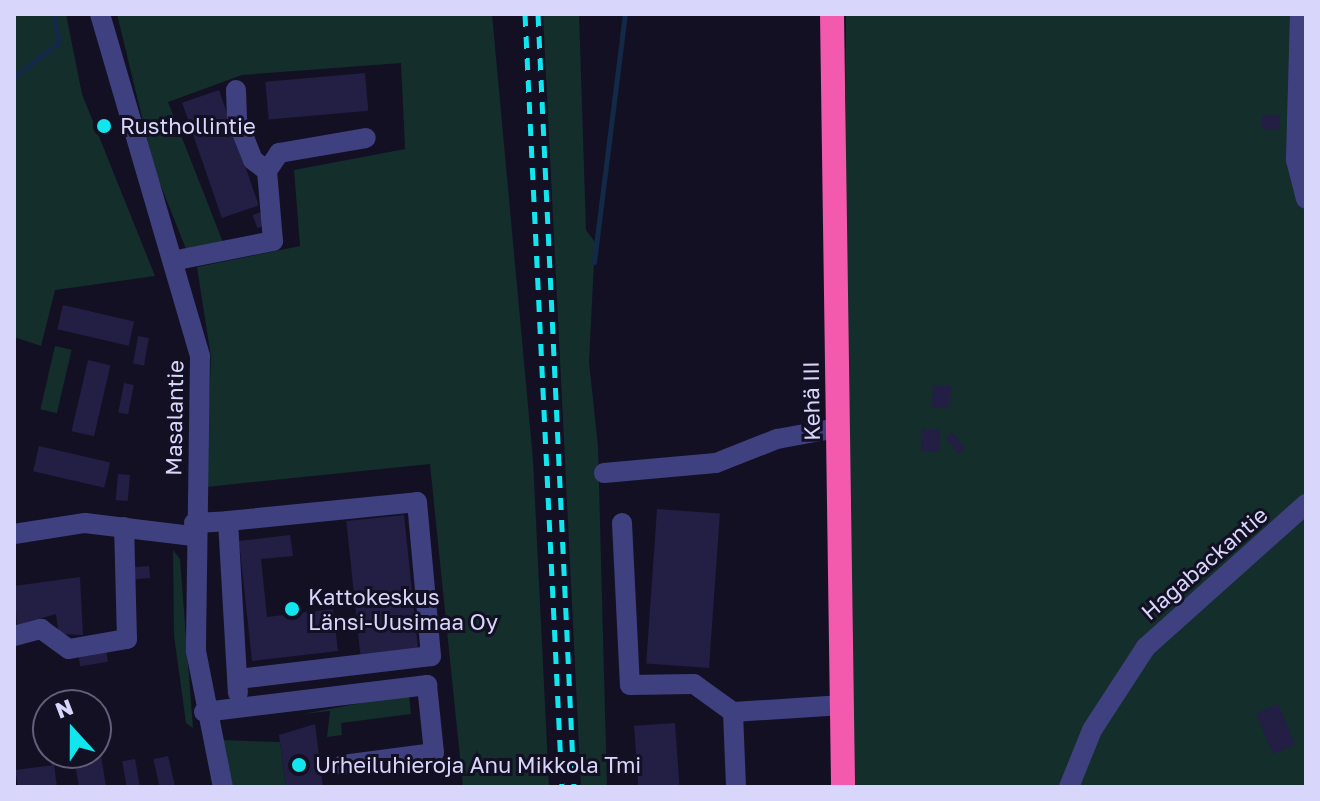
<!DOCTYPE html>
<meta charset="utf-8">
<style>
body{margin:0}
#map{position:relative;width:1320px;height:801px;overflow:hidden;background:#131024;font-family:"Golos Text",sans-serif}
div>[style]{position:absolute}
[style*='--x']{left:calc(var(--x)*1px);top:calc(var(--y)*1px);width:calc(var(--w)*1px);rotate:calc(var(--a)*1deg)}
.green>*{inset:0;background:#142e2b;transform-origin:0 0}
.stream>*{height:5px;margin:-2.5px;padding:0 2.5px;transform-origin:2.5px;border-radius:2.5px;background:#122947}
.building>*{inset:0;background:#231e44;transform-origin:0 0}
.minor>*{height:20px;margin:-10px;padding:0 10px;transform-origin:10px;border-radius:10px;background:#3f4080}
.highway>*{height:24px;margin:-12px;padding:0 12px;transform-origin:12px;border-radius:12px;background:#f35aad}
.rail>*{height:5px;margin-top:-2.5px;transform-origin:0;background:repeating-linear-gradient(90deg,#11e5ee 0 12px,transparent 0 22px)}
.dots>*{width:22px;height:22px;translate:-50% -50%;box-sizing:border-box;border:4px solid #131024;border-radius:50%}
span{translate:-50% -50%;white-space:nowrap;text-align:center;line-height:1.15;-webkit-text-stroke:6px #131024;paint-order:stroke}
.poi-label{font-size:22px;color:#d9d6fc}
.left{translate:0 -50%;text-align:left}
.street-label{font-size:22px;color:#d9d6fc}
.frame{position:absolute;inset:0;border:16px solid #d9d6fc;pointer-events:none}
.north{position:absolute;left:32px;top:689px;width:80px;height:80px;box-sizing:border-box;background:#131024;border:2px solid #625f7a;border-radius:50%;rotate:339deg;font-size:22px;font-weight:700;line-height:32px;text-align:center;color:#d9d6fc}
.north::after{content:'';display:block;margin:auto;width:28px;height:36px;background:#11e5ee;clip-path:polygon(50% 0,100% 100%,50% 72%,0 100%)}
</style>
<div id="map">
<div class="green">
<i style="clip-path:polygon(14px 14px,66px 14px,82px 94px,155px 276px,55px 290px,41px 346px,14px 337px)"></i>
<i style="clip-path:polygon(117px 14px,492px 14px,533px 460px,549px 787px,463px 787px,430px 464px,206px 487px,211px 357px,197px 267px,300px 246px,294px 170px,405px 149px,401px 63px,242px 75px,168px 102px,224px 245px,186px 249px,155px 171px)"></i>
<i style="clip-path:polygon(543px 14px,579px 14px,586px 230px,595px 242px,589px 362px,598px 447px,607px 787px,581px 787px)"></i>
<i style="left:846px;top:14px;width:460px;height:773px"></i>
<i style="left:55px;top:346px;width:17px;height:65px;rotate:13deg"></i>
<i style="clip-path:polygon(173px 550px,180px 559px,193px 728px,186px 723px,174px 635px)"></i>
<i style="clip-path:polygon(409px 694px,411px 714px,341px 723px,342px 735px,327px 737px,330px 711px,303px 714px)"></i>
<i style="clip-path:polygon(220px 740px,280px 742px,286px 787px,233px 787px)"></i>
</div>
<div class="stream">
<i style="--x:14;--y:77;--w:57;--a:-37.9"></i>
<i style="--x:59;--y:42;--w:25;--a:-102"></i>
<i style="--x:594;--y:262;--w:250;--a:-82.9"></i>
</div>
<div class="building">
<i style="left:365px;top:73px;width:38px;height:100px;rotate:85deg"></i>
<i style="left:219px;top:90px;width:122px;height:39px;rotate:71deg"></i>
<i style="left:1280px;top:115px;width:15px;height:18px;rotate:90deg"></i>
<i style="left:261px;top:212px;width:14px;height:9px;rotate:69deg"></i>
<i style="left:63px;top:305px;width:73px;height:25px;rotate:13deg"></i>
<i style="left:138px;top:336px;width:11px;height:28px;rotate:10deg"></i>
<i style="left:88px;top:360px;width:23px;height:73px;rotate:13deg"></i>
<i style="left:124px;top:383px;width:10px;height:30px;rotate:11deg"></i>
<i style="left:933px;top:385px;width:18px;height:22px;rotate:3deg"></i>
<i style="left:922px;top:429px;width:18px;height:22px;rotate:3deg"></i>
<i style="left:952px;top:432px;width:21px;height:9px;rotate:51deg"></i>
<i style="left:39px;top:446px;width:73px;height:26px;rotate:13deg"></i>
<i style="left:118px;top:474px;width:12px;height:26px;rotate:5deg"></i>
<i style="left:657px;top:509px;width:63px;height:155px;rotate:4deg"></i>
<i style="left:404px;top:515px;width:134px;height:58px;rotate:84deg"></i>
<i style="clip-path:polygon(290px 535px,293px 556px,261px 559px,267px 617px,333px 609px,338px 651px,252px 661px,239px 541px)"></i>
<i style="left:149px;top:566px;width:12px;height:18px;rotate:85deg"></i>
<i style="clip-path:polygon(80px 577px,83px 635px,59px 634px,56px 614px,17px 625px,14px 586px)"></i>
<i style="left:106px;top:650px;width:12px;height:28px;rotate:81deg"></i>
<i style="left:1278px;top:704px;width:44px;height:24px;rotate:67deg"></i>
<i style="left:675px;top:723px;width:64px;height:41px;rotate:86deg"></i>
<i style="clip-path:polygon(315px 724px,323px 787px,286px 787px,279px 735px)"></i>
<i style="clip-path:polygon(101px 755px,106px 787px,79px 787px,74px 759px)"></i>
<i style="left:168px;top:756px;width:32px;height:15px;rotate:77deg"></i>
<i style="left:135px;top:759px;width:28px;height:13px;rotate:80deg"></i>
<i style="clip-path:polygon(54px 765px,57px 787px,18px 787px,15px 770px)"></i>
</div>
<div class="minor">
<i style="--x:100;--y:14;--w:357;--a:73.7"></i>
<i style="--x:200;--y:357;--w:294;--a:90.8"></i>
<i style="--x:196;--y:651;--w:139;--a:78.8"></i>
<i style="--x:1300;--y:14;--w:146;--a:91.6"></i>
<i style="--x:1296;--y:160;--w:40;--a:75.6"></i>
<i style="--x:236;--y:90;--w:30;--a:88"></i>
<i style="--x:237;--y:120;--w:43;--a:68.2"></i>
<i style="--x:253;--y:160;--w:18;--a:38"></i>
<i style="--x:177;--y:260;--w:98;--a:-11.2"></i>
<i style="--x:273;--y:241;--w:70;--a:-94.9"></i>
<i style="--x:267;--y:171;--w:22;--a:-56"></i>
<i style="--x:279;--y:153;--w:88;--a:-9.8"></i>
<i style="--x:604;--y:473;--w:112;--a:-5.1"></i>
<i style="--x:716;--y:463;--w:66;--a:-21.5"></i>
<i style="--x:777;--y:439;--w:61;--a:-10.4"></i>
<i style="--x:228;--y:521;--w:190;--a:-5.7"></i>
<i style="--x:417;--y:502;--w:155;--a:84.8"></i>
<i style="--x:431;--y:656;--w:193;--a:173.2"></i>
<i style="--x:194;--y:523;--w:34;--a:-3"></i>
<i style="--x:228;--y:521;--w:172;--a:86.7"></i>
<i style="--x:622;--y:523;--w:162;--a:87.2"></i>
<i style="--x:630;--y:685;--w:64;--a:-0.9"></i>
<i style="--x:694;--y:684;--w:48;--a:35.7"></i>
<i style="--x:14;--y:534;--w:72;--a:-8.8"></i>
<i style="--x:85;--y:523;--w:109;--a:6.9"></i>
<i style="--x:14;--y:636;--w:28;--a:-15"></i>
<i style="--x:41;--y:629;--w:34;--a:36"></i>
<i style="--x:69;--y:649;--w:59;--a:-9.8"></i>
<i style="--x:127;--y:639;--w:112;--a:-91.5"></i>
<i style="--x:204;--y:712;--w:225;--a:-6.9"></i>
<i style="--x:427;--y:685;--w:68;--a:84.1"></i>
<i style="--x:434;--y:753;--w:92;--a:172.5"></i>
<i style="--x:733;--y:712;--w:110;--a:-3.6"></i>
<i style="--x:733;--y:712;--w:75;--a:87.7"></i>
<i style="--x:1069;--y:787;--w:61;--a:-68"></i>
<i style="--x:1092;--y:730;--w:99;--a:-57"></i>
<i style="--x:1146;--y:647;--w:215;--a:-41.8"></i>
</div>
<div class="highway">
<i style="--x:832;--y:14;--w:773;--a:89.18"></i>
</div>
<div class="rail">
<i style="--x:525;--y:14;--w:774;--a:87.26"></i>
<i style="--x:538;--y:14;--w:774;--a:87.33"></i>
</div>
<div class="dots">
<i style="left:104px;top:126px;background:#11e5ee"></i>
<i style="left:292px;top:609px;background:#11e5ee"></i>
<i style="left:299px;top:765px;background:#11e5ee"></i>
</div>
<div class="poi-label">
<span class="left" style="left:120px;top:126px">Rusthollintie</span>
<span class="left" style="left:308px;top:609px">Kattokeskus<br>Länsi-Uusimaa Oy</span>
<span class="left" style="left:315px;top:765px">Urheiluhieroja Anu Mikkola Tmi</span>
</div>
<div class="street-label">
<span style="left:811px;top:401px;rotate:-91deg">Kehä III</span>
<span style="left:174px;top:418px;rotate:-89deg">Masalantie</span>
<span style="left:1204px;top:563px;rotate:-41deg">Hagabackantie</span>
</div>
<div class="frame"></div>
<div class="north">N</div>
</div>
